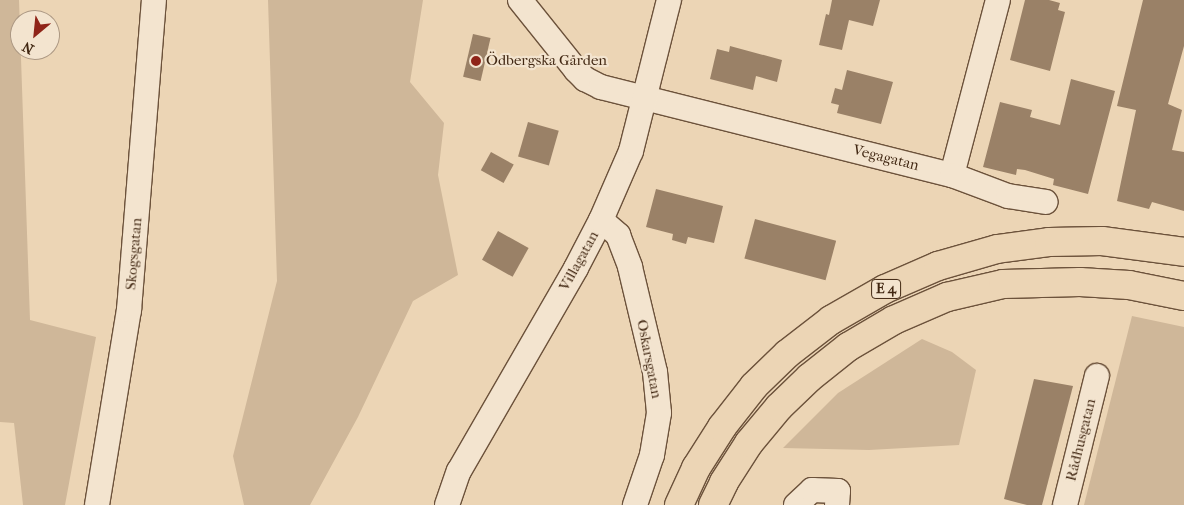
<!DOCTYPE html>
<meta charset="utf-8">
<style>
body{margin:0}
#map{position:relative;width:1184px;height:505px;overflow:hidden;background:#ecd5b5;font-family:"IM FELL French Canon",serif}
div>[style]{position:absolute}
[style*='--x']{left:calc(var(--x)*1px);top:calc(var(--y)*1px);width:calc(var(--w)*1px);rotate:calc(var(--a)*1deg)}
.green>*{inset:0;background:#cfb799}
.building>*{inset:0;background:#9a8167;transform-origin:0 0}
.roads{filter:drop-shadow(1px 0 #6c523b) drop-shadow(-1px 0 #6c523b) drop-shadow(0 1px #6c523b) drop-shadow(0 -1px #6c523b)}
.minor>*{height:24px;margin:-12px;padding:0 12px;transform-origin:12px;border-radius:12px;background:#f3e4cf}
.highway>*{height:28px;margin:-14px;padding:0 14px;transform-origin:14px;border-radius:14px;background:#ecd5b5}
.dots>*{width:14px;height:14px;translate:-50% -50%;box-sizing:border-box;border:2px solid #f3e4cf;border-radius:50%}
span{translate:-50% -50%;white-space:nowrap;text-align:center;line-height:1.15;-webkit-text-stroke:4.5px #f3e4cf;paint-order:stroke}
.shield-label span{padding:1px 4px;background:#f3e4cf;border:1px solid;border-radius:4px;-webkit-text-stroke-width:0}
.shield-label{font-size:14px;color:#412712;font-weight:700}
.poi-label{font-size:15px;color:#412712}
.left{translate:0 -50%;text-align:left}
.street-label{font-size:15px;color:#412712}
.north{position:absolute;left:10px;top:10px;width:50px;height:50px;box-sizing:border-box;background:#f3e4cf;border:1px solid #ac9883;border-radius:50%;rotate:208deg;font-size:14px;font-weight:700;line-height:20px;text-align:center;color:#412712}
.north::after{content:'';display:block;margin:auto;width:18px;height:22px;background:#8f2418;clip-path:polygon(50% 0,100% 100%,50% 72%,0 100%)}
</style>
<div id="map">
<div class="green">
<i style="clip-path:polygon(0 0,19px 0,30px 320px,96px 337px,65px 505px,23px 505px,14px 423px,0 422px)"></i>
<i style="clip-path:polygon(268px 0,423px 0,410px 82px,444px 123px,438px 175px,458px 275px,413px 301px,358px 417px,310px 505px,244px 505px,233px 456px,277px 281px)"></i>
<i style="clip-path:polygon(1132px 316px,1184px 327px,1184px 505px,1084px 505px)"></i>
<i style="clip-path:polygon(922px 339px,952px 352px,976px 370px,959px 445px,869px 450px,783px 448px,838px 393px)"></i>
</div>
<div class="building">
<i style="clip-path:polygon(832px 0,880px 0,873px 26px,849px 20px,842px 50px,819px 45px,826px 14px,829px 15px)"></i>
<i style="clip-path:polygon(1025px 0,1049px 0,1060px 3px,1058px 10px,1065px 12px,1050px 71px,1010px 60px)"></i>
<i style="clip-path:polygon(1143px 0,1184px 0,1184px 46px,1168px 104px,1182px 110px,1172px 150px,1184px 152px,1184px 211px,1152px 202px,1149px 209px,1117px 201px,1136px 110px,1117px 106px)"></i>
<i style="left:473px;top:34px;width:18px;height:44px;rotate:13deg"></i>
<i style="clip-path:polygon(730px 46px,782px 60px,777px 82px,756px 76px,753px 90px,710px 79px,717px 49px,729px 52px)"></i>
<i style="clip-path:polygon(847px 70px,893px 82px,881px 124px,837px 113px,839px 105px,831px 103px,835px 88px,842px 90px)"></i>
<i style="clip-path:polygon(1071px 79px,1115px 91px,1088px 194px,1053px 185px,1054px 179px,1025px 170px,1017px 169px,1016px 175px,983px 167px,1000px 102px,1032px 110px,1030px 117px,1060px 125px)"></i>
<i style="left:528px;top:122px;width:32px;height:36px;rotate:16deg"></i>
<i style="left:491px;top:152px;width:26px;height:21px;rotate:29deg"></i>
<i style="clip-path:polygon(656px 189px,723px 206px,714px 243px,688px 237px,686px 244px,672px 240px,673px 234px,646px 227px)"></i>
<i style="left:755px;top:219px;width:84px;height:41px;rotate:15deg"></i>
<i style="left:498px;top:231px;width:35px;height:33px;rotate:29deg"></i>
<i style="clip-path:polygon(1034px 379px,1073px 386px,1042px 505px,1027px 505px,1004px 499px)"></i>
</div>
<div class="roads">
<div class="minor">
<i style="--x:520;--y:0;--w:90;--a:51.3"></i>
<i style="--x:576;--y:70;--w:13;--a:45"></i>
<i style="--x:585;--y:79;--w:18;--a:27"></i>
<i style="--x:601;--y:87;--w:362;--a:14.1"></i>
<i style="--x:952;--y:175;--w:181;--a:-75.3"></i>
<i style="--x:952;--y:175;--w:60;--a:20.6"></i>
<i style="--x:1008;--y:196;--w:38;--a:9"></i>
<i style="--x:601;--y:220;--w:23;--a:41"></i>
<i style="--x:618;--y:235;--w:34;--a:69"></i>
<i style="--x:630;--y:267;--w:108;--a:76.6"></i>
<i style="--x:655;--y:372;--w:41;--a:84.4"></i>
<i style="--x:659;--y:413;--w:43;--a:99.5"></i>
<i style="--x:652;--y:455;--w:53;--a:108.8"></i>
<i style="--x:97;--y:505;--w:198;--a:-80.7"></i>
<i style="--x:129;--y:310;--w:311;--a:-85.4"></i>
<i style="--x:447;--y:505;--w:36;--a:-71"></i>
<i style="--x:459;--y:471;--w:234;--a:-60"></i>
<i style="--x:576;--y:268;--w:54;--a:-62.5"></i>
<i style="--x:601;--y:220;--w:75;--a:-66.5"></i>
<i style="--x:631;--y:151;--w:156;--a:-75.9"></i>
<i style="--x:796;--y:505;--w:22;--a:-43"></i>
<i style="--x:812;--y:490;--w:26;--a:2"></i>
<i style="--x:838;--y:491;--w:14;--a:94"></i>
<i style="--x:1065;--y:505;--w:133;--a:-76.1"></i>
</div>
<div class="highway">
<i style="--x:679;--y:505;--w:41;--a:-65.3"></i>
<i style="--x:696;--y:468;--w:49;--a:-57.6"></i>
<i style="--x:722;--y:427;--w:52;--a:-52"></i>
<i style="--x:754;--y:386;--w:46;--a:-44.1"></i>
<i style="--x:787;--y:354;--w:56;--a:-37.7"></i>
<i style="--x:831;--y:320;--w:62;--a:-29.9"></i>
<i style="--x:885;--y:289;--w:58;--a:-23.5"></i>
<i style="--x:938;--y:266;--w:61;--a:-16.1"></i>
<i style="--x:997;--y:249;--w:52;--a:-7.7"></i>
<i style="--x:1049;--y:242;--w:53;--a:-1.1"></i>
<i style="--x:1102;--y:241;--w:83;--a:7.6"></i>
<i style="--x:713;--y:505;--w:25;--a:-64"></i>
<i style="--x:724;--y:482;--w:46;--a:-57.3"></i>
<i style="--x:749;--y:443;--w:47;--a:-50.2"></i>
<i style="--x:779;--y:407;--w:42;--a:-44"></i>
<i style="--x:809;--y:378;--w:50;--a:-38.5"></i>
<i style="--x:848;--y:347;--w:53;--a:-30.4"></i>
<i style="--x:894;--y:320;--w:58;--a:-23.5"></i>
<i style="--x:947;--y:297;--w:57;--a:-13.1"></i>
<i style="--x:1003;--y:284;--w:77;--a:-1.5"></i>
<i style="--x:1080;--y:282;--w:49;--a:3.5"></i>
<i style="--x:1129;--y:285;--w:56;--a:11.3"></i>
</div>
</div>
<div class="dots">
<i style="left:476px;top:61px;background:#8f2418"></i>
</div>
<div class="shield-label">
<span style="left:886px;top:289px">E 4</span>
</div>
<div class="poi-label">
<span class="left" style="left:486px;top:61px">Ödbergska Gården</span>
</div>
<div class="street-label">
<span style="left:886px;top:158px;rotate:14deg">Vegagatan</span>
<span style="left:134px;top:254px;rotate:-85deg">Skogsgatan</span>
<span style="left:579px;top:261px;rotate:-61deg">Villagatan</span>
<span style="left:649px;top:359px;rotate:79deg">Oskarsgatan</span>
<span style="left:1081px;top:440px;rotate:-76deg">Rådhusgatan</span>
</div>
<div class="north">N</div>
</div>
